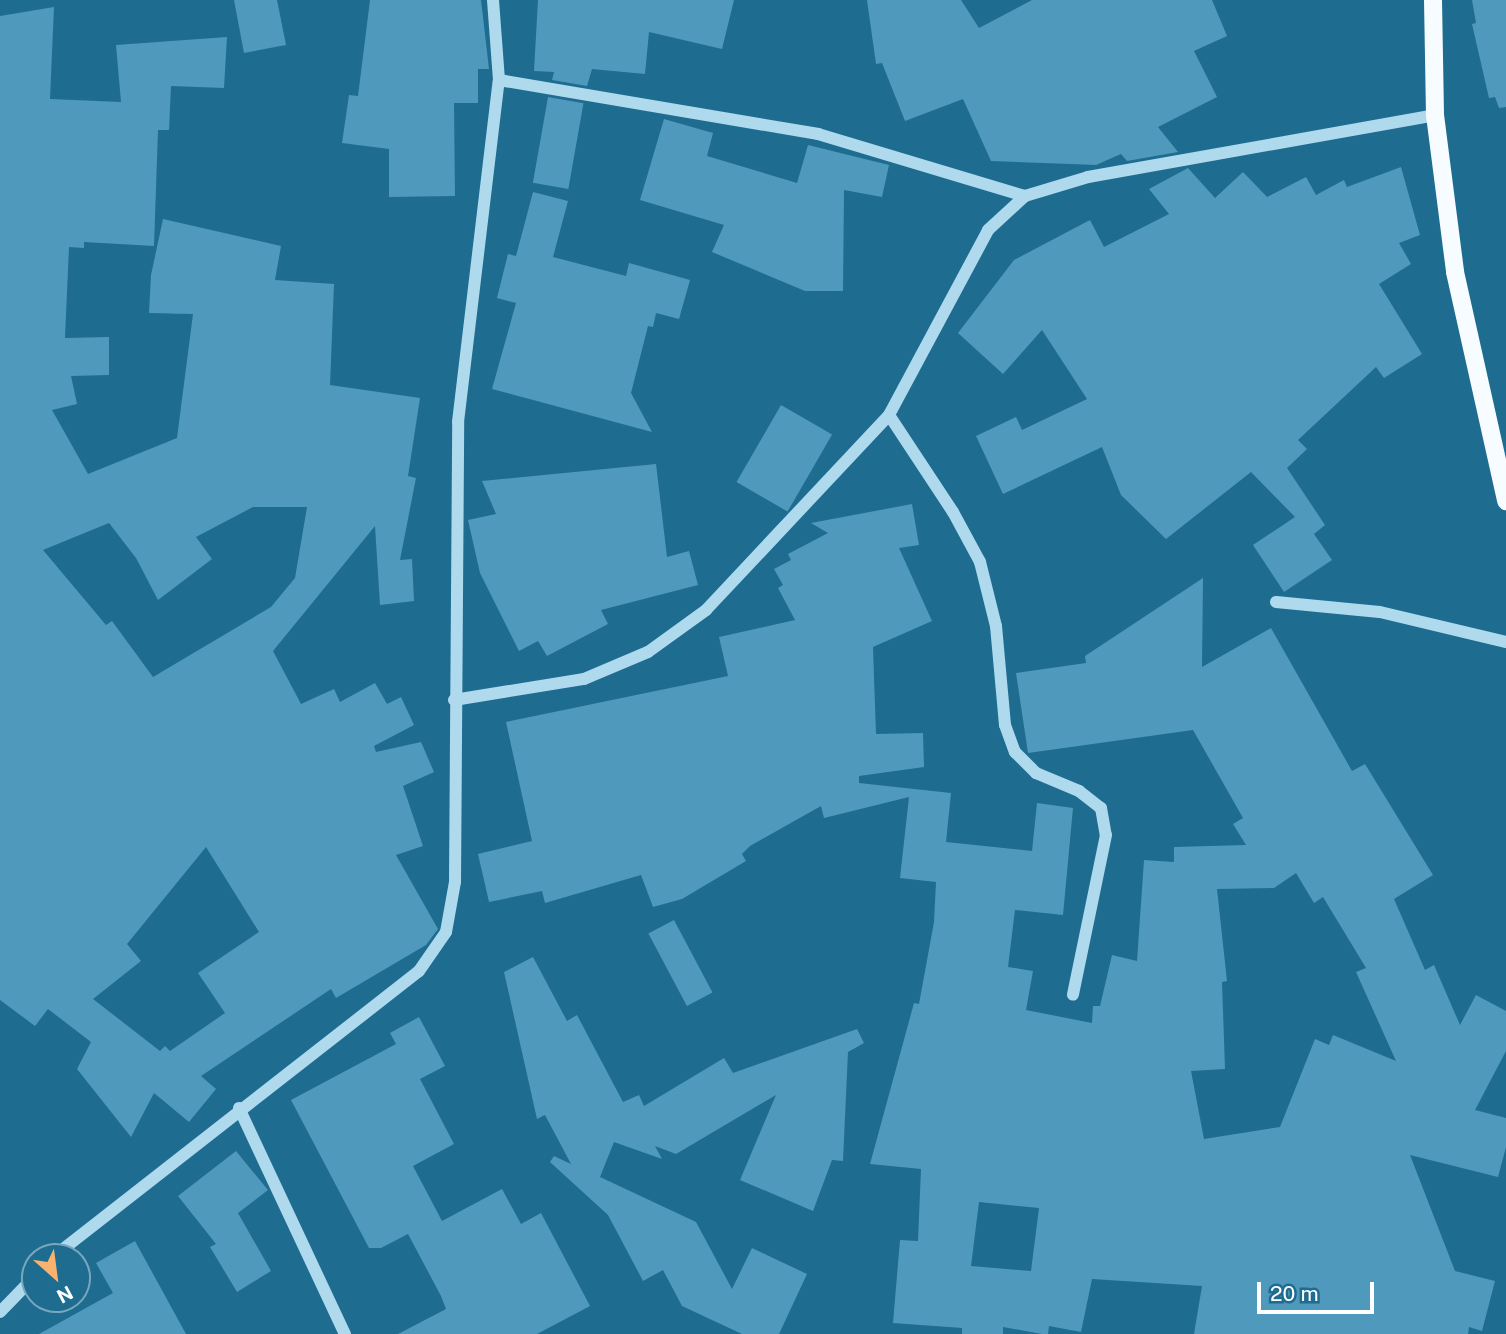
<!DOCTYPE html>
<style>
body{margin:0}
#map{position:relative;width:1506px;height:1334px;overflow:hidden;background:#1f6c91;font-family:"Public Sans",sans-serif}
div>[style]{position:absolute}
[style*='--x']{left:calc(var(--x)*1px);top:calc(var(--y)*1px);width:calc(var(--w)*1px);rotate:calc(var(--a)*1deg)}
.building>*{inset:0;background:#4f99bc;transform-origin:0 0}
.minor>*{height:12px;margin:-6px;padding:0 6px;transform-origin:6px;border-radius:6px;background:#afdaee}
.major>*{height:18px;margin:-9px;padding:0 9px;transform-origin:9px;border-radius:9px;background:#f6fcff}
span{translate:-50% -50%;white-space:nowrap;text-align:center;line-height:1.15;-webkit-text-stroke:5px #1f6c91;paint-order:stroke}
.north{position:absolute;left:21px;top:1243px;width:70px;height:70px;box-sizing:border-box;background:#1f6c91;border:2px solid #79a7bd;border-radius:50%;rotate:152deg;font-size:19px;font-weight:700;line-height:28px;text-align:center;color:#fff}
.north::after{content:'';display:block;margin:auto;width:24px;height:32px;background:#fcb26f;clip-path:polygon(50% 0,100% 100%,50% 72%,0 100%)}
.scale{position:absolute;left:1257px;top:1282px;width:117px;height:32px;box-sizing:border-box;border:4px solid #fff;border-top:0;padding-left:9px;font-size:21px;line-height:24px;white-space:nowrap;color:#fff;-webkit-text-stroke:5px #1f6c91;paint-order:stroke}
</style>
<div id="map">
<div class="building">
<i style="clip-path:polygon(234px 0,277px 0,286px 45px,244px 53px)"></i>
<i style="clip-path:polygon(370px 0,481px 0,489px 69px,478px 69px,478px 103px,454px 103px,455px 196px,389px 197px,389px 149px,342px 143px,349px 95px,358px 96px)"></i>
<i style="clip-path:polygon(538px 0,734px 0,722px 49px,649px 32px,645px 74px,592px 69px,587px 86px,552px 80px,554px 72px,534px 71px)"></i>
<i style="clip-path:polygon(867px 0,961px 0,979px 28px,1032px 0,1212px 0,1227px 36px,1194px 51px,1217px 97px,1158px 127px,1178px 152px,1127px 161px,1121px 154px,1096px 165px,991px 161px,963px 99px,905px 121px,882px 63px,876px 64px)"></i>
<i style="clip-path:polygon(1472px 0,1506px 0,1506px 107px,1499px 108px,1495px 97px,1489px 98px,1472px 24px,1476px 23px)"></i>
<i style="clip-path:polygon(evenodd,54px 7px,50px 99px,121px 102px,116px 45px,227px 37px,224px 88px,171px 86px,169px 130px,158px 130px,154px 246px,84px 242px,84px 248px,69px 247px,65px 338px,109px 337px,109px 375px,71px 376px,77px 404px,52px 410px,88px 474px,177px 438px,193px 314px,149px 313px,151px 275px,163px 219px,281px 246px,275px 280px,334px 284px,330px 385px,420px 398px,408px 476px,416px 478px,400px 560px,412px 559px,414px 601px,380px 605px,375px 526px,273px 651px,301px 704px,334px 689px,340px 702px,375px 683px,387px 704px,401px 697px,414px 725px,374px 746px,376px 752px,421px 742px,434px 772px,403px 786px,423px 846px,396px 855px,438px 929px,426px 945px,336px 998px,331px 989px,201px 1076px,216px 1089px,189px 1122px,154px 1093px,131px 1137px,77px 1069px,91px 1042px,48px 1009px,35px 1026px,0 1000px,0 16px,54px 7px,253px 507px,307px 507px,295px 578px,271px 607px,153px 677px,112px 621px,106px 625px,43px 550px,109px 523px,136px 558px,158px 600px,212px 559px,196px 537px,253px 507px,54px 7px,206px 847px,259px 932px,198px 973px,225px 1013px,170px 1051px,165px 1046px,160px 1051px,93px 999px,141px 961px,127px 944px,206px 847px)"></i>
<i style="left:548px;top:97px;width:36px;height:87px;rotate:10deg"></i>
<i style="clip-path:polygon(664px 119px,713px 133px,707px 156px,797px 183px,808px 145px,889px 165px,882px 197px,844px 190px,843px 291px,805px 291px,712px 252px,724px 225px,640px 200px)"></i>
<i style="clip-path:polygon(1401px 167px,1420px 235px,1399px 243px,1411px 264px,1379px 284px,1422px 354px,1384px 378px,1376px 367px,1298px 440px,1307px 449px,1287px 468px,1325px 525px,1314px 534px,1332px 560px,1284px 592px,1253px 545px,1295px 517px,1251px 472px,1166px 539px,1121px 495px,1102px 447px,1003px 494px,976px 436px,1016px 417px,1022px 430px,1087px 399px,1042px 330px,1003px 374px,958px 333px,1014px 260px,1090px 220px,1104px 247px,1169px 214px,1149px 189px,1188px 168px,1215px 198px,1243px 172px,1267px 197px,1306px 177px,1316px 195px,1344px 180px,1347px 187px)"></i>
<i style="clip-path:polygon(533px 192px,568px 201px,553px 257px,626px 276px,629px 263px,690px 280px,679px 319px,656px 313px,653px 327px,648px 326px,631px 393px,652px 432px,492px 389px,516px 303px,497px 298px,508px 254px,516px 256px)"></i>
<i style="left:781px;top:405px;width:59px;height:89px;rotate:30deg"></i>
<i style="clip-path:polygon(656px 464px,667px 557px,689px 551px,698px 585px,601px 610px,608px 624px,547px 656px,538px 641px,519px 651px,480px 573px,468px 520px,496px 514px,482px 481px)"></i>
<i style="clip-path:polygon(evenodd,912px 504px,919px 545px,899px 548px,932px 621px,873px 647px,876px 734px,923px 733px,924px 767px,859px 776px,859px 783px,951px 793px,946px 842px,1032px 851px,1037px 803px,1073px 808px,1063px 915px,1015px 910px,1008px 967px,1033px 971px,1026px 1010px,1092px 1023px,1093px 1006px,1100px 1006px,1112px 955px,1137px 961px,1144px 860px,1174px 862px,1174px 847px,1246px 845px,1233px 824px,1243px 818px,1193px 730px,1028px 753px,1016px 673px,1086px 663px,1085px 656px,1203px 578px,1202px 667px,1271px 628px,1352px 771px,1365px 764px,1433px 875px,1394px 899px,1425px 970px,1434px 965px,1460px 1025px,1476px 995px,1506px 1011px,1506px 1051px,1475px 1110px,1506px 1118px,1506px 1147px,1498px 1177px,1410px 1155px,1455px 1271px,1495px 1281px,1482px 1331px,1469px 1327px,1468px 1334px,1194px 1334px,1202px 1286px,1092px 1279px,1081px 1332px,1049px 1326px,1048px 1334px,1042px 1334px,1003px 1327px,1003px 1334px,962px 1334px,962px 1328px,893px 1323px,900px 1240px,918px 1241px,921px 1169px,870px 1164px,914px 1003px,919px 1004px,934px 922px,936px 882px,900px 878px,909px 797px,824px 818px,821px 806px,750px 846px,742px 854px,746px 861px,682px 899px,653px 907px,641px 875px,545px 903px,542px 891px,489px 902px,478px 854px,532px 841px,506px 722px,728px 676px,719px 637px,795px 620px,778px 588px,783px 585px,774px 569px,791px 560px,788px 554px,828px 533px,811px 523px,912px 504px,1296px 873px,1314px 903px,1323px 897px,1366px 968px,1356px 972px,1396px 1061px,1333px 1035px,1329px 1045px,1315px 1039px,1280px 1127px,1204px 1139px,1191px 1071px,1225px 1069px,1222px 982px,1227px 981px,1217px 889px,1274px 888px,1296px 873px,912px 504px,979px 1202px,1039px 1208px,1031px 1271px,971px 1266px,979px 1202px)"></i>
<i style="left:674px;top:920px;width:82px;height:29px;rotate:62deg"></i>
<i style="clip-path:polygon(533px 957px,567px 1021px,577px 1015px,623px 1102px,639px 1095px,644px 1106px,724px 1058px,733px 1073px,857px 1029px,864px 1043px,848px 1052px,843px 1161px,832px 1160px,813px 1211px,740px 1180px,776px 1095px,676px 1154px,655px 1146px,662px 1159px,614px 1142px,600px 1177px,696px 1222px,732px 1289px,752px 1248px,807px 1274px,779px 1334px,742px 1334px,682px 1306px,663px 1270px,643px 1281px,608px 1215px,550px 1162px,554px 1156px,571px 1164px,545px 1115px,537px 1119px,504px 972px)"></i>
<i style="clip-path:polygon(419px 1017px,445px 1066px,420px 1079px,454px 1144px,413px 1166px,442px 1221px,502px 1189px,521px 1224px,541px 1213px,590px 1306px,537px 1334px,398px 1334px,446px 1309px,441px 1296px,408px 1234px,381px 1248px,369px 1248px,291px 1100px,396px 1044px,390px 1033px)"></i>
<i style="clip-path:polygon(236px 1151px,268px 1190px,238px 1213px,271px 1271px,237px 1292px,210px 1247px,216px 1244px,178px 1196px)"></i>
<i style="clip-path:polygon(135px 1241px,186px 1334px,39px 1334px,113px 1293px,96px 1263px)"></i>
</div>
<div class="minor">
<i style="--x:499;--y:80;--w:324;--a:9.6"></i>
<i style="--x:818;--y:134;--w:216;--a:16.7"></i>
<i style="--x:889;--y:415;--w:116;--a:56.6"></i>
<i style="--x:953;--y:512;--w:57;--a:61.6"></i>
<i style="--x:980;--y:562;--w:66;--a:76"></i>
<i style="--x:996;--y:626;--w:99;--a:84.8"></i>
<i style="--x:1005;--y:725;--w:29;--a:70"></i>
<i style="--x:1015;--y:752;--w:30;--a:45"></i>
<i style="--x:1036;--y:773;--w:47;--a:22.7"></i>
<i style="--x:1079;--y:791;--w:28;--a:38"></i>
<i style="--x:1101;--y:808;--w:27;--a:80"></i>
<i style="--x:1106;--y:835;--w:163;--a:101.7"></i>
<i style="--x:1276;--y:602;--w:104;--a:5.5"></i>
<i style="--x:1380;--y:612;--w:130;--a:13.4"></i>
<i style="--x:454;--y:700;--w:132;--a:-9.2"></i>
<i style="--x:584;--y:679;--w:69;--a:-22.9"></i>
<i style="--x:648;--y:652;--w:72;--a:-35.9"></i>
<i style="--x:706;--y:610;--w:267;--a:-46.8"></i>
<i style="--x:889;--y:415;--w:210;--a:-61.8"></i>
<i style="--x:988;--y:230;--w:50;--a:-42.6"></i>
<i style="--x:1025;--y:196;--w:66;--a:-16.8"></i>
<i style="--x:1088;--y:177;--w:352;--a:-10.1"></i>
<i style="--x:239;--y:1108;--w:250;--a:64.9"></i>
<i style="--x:53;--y:1257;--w:464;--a:-38"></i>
<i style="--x:419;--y:971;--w:47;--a:-55.3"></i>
<i style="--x:446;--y:932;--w:51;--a:-79.8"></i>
<i style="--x:455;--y:882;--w:460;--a:-89.6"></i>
<i style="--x:458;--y:422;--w:344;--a:-83.2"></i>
<i style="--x:499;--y:80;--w:80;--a:-94.3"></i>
<i style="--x:0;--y:1312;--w:50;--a:-45.8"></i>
</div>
<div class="major">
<i style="--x:1433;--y:0;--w:115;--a:89"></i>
<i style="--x:1435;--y:115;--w:158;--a:82.7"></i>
<i style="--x:1455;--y:272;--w:235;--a:77.4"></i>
</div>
<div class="north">N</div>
<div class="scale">20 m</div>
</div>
